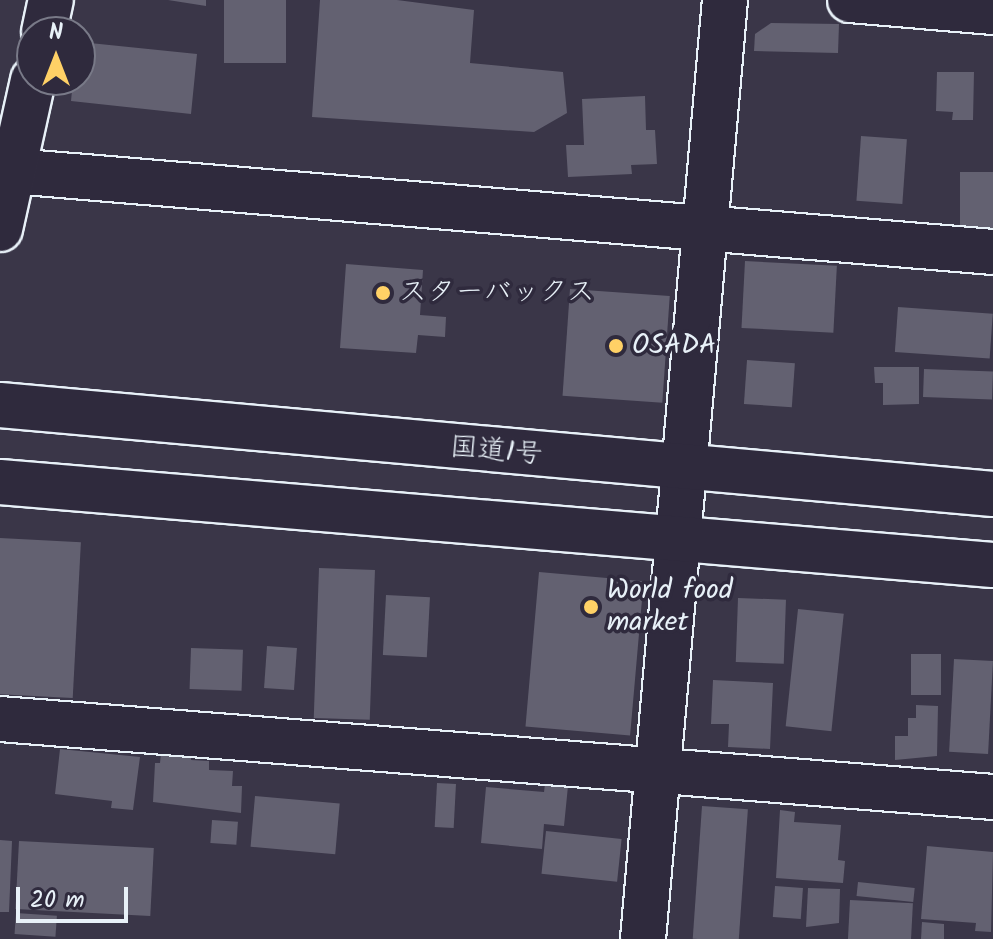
<!DOCTYPE html>
<meta charset="utf-8">
<style>
body{margin:0}
#map{position:relative;width:993px;height:939px;overflow:hidden;background:#3a3648;font-family:Kalam,"Klee One",sans-serif}
div>[style]{position:absolute}
[style*='--x']{left:calc(var(--x)*1px);top:calc(var(--y)*1px);width:calc(var(--w)*1px);rotate:calc(var(--a)*1deg)}
.building>*{inset:0;background:#636171;transform-origin:0 0}
.roads{filter:drop-shadow(2px 0 #e8f1f8) drop-shadow(-2px 0 #e8f1f8) drop-shadow(0 2px #e8f1f8) drop-shadow(0 -2px #e8f1f8)}
.minor>*{height:44px;margin:-22px;padding:0 22px;transform-origin:22px;border-radius:22px;background:#2f2a3d}
.highway>*{height:44px;margin:-22px;padding:0 22px;transform-origin:22px;border-radius:22px;background:#2f2a3d}
.dots>*{width:22px;height:22px;translate:-50% -50%;box-sizing:border-box;border:4px solid #2f2a3d;border-radius:50%}
span{translate:-50% -50%;white-space:nowrap;text-align:center;line-height:1.15;-webkit-text-stroke:7px #2f2a3d;paint-order:stroke}
.poi-label{font-size:28px;color:#e8f1f8}
.left{translate:0 -50%;text-align:left}
.street-label{font-size:28px;color:#e8f1f8}
.north{position:absolute;left:16px;top:16px;width:80px;height:80px;box-sizing:border-box;background:#2f2a3d;border:2px solid #797a88;border-radius:50%;rotate:0deg;font-size:22px;font-weight:700;line-height:32px;text-align:center;color:#e8f1f8}
.north::after{content:'';display:block;margin:auto;width:28px;height:36px;background:#ffd166;clip-path:polygon(50% 0,100% 100%,50% 72%,0 100%)}
.scale{position:absolute;left:16px;top:887px;width:112px;height:36px;box-sizing:border-box;border:4px solid #e8f1f8;border-top:0;padding-left:10px;font-size:24px;line-height:28px;white-space:nowrap;color:#e8f1f8;-webkit-text-stroke:6px #2f2a3d;paint-order:stroke}
</style>
<div id="map">
<div class="building">
<i style="clip-path:polygon(168px 0,206px 0,206px 6px)"></i>
<i style="left:224px;top:0;width:62px;height:63px"></i>
<i style="clip-path:polygon(320px 0,397px 0,474px 10px,470px 63px,563px 72px,567px 113px,534px 132px,312px 117px)"></i>
<i style="clip-path:polygon(771px 23px,839px 24px,838px 53px,754px 51px,755px 34px)"></i>
<i style="clip-path:polygon(80px 42px,197px 54px,191px 114px,71px 101px,73px 80px,80px 80px)"></i>
<i style="clip-path:polygon(937px 72px,974px 72px,973px 120px,952px 120px,953px 112px,936px 111px)"></i>
<i style="clip-path:polygon(645px 96px,646px 130px,655px 130px,657px 164px,631px 165px,632px 174px,568px 177px,566px 145px,584px 145px,582px 99px)"></i>
<i style="left:861px;top:136px;width:46px;height:65px;rotate:4deg"></i>
<i style="left:960px;top:172px;width:33px;height:56px"></i>
<i style="left:745px;top:261px;width:92px;height:67px;rotate:3deg"></i>
<i style="clip-path:polygon(346px 264px,423px 270px,420px 315px,446px 317px,445px 337px,418px 335px,416px 353px,340px 348px)"></i>
<i style="left:570px;top:289px;width:100px;height:107px;rotate:4deg"></i>
<i style="left:898px;top:307px;width:95px;height:45px;rotate:4deg"></i>
<i style="left:747px;top:360px;width:48px;height:44px;rotate:4deg"></i>
<i style="clip-path:polygon(874px 367px,919px 367px,919px 404px,883px 405px,883px 383px,875px 383px)"></i>
<i style="left:924px;top:369px;width:69px;height:28px;rotate:2deg"></i>
<i style="left:0;top:538px;width:81px;height:156px;rotate:3deg"></i>
<i style="left:319px;top:568px;width:56px;height:150px;rotate:2deg"></i>
<i style="left:539px;top:572px;width:105px;height:155px;rotate:5deg"></i>
<i style="left:386px;top:595px;width:44px;height:60px;rotate:3deg"></i>
<i style="left:738px;top:598px;width:48px;height:64px;rotate:2deg"></i>
<i style="left:798px;top:609px;width:46px;height:118px;rotate:6deg"></i>
<i style="left:267px;top:646px;width:30px;height:42px;rotate:4deg"></i>
<i style="left:191px;top:648px;width:52px;height:41px;rotate:2deg"></i>
<i style="left:911px;top:654px;width:30px;height:41px"></i>
<i style="left:954px;top:659px;width:39px;height:93px;rotate:3deg"></i>
<i style="clip-path:polygon(713px 680px,773px 683px,770px 749px,728px 747px,729px 724px,711px 724px)"></i>
<i style="clip-path:polygon(916px 705px,938px 706px,937px 756px,895px 760px,895px 736px,908px 736px,908px 718px,916px 718px)"></i>
<i style="clip-path:polygon(60px 749px,140px 757px,133px 810px,111px 808px,112px 801px,55px 794px)"></i>
<i style="clip-path:polygon(161px 753px,191px 754px,191px 760px,209px 761px,209px 770px,233px 771px,232px 786px,242px 786px,241px 813px,153px 802px,155px 763px,160px 763px)"></i>
<i style="left:437px;top:783px;width:19px;height:44px;rotate:3deg"></i>
<i style="clip-path:polygon(545px 784px,568px 786px,564px 826px,544px 824px,542px 849px,481px 843px,486px 787px,544px 792px)"></i>
<i style="left:255px;top:796px;width:85px;height:51px;rotate:5deg"></i>
<i style="left:702px;top:806px;width:46px;height:133px;rotate:4deg"></i>
<i style="clip-path:polygon(780px 810px,795px 812px,794px 822px,841px 825px,838px 860px,845px 861px,843px 883px,776px 878px)"></i>
<i style="left:212px;top:820px;width:26px;height:23px;rotate:4deg"></i>
<i style="left:546px;top:831px;width:76px;height:43px;rotate:6deg"></i>
<i style="clip-path:polygon(0 840px,12px 841px,9px 912px,0 912px)"></i>
<i style="left:19px;top:841px;width:135px;height:68px;rotate:3deg"></i>
<i style="clip-path:polygon(927px 846px,993px 852px,991px 932px,975px 931px,976px 923px,921px 919px)"></i>
<i style="left:858px;top:882px;width:57px;height:14px;rotate:6deg"></i>
<i style="left:775px;top:886px;width:28px;height:31px;rotate:4deg"></i>
<i style="clip-path:polygon(808px 888px,840px 889px,839px 923px,806px 927px)"></i>
<i style="left:850px;top:900px;width:63px;height:39px;rotate:3deg"></i>
<i style="left:16px;top:913px;width:41px;height:21px;rotate:4deg"></i>
<i style="clip-path:polygon(922px 922px,944px 924px,944px 939px,921px 939px)"></i>
</div>
<div class="roads">
<div class="minor">
<i style="--x:850;--y:0;--w:144;--a:4.8"></i>
<i style="--x:44;--y:32;--w:33;--a:-78"></i>
<i style="--x:12;--y:171;--w:984;--a:4.72"></i>
<i style="--x:0;--y:229;--w:153;--a:-77.5"></i>
<i style="--x:0;--y:719;--w:996;--a:4.49"></i>
<i style="--x:643;--y:939;--w:943;--a:-85.01"></i>
</div>
<div class="highway">
<i style="--x:0;--y:405;--w:997;--a:5.12"></i>
<i style="--x:0;--y:482;--w:996;--a:4.78"></i>
</div>
</div>
<div class="dots">
<i style="left:383px;top:293px;background:#ffd166"></i>
<i style="left:616px;top:346px;background:#ffd166"></i>
<i style="left:591px;top:607px;background:#ffd166"></i>
</div>
<div class="poi-label">
<span class="left" style="left:399px;top:293px">スターバックス</span>
<span class="left" style="left:632px;top:346px">OSADA</span>
<span class="left" style="left:607px;top:607px">World food<br>market</span>
</div>
<div class="street-label">
<span style="left:496px;top:452px;rotate:5deg">国道1号</span>
</div>
<div class="north">N</div>
<div class="scale">20 m</div>
</div>
